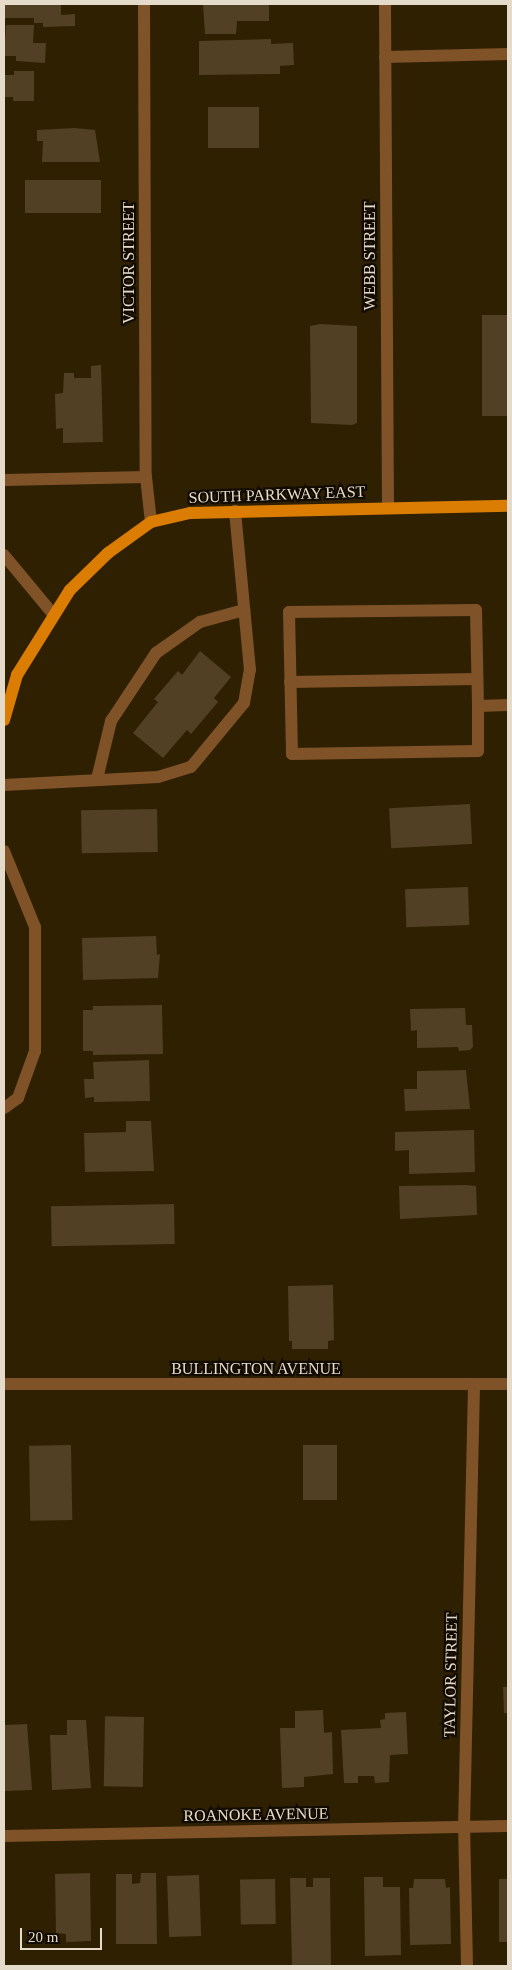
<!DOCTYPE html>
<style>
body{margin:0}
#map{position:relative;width:512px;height:1970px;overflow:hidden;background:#2f2002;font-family:"Times New Roman",serif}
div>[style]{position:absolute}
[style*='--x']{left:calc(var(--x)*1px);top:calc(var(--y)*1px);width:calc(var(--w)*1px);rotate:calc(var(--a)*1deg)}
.building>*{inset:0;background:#514023;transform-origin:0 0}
.minor>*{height:12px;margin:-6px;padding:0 6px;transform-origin:6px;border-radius:6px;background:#7f5228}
.major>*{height:12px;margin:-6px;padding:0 6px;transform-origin:6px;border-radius:6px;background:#db7d03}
span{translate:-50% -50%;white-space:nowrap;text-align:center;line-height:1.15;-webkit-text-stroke:4.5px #120b02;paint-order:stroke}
.street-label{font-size:16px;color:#e5dbca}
.frame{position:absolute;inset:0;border:5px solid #e5dbca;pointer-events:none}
.scale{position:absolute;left:20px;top:1928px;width:82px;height:22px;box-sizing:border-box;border:2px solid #e5dbca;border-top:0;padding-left:6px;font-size:15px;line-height:18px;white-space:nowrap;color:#e5dbca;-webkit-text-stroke:4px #120b02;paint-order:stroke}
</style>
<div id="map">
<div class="building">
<i style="clip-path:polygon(4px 4px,61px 4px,61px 15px,75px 14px,75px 26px,43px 27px,43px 23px,34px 23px,34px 18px,4px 18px)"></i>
<i style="clip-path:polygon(203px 4px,269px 4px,269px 21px,237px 21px,236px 34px,205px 34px)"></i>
<i style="clip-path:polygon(6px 25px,34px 25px,33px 43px,46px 43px,45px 63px,16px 61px,16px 56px,4px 56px)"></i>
<i style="clip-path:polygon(271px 39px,271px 44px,293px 43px,294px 65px,280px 66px,280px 74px,199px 75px,199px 41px)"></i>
<i style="clip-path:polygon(14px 71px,34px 71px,34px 101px,13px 101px,13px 97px,4px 97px,4px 75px,14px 75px)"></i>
<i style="left:208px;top:107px;width:51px;height:41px"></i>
<i style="clip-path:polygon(74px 128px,95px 130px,100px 162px,42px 162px,43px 141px,37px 141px,37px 130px)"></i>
<i style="left:25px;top:180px;width:76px;height:33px"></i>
<i style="left:482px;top:315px;width:26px;height:101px"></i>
<i style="clip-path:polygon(320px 324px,357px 326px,357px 423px,352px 425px,311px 423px,310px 326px)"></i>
<i style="clip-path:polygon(101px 365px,103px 442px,63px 443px,63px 428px,56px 429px,55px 394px,63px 393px,64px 373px,74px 373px,74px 378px,91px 378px,91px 366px)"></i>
<i style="clip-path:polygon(200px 651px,231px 677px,214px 698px,218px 702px,191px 734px,187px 730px,163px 758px,133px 733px,158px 702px,154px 699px,178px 671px,182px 675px)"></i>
<i style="left:470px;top:804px;width:40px;height:81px;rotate:87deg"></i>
<i style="left:157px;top:809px;width:43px;height:76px;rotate:89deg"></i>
<i style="left:468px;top:887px;width:38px;height:63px;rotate:88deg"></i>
<i style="clip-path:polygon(156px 936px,157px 955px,160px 954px,158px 978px,83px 980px,82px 938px)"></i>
<i style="clip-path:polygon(162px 1005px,163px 1054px,93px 1055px,93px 1051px,83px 1051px,83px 1010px,93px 1010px,93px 1006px)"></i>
<i style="clip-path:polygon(465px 1008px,466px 1025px,472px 1025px,473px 1047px,470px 1050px,459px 1051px,458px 1047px,417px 1048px,417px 1030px,411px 1031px,410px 1009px)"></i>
<i style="clip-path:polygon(149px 1060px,150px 1101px,94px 1102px,94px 1097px,85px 1098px,84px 1079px,94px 1079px,93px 1062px)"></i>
<i style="clip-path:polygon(466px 1070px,470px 1109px,405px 1111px,404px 1089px,417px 1089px,417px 1071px)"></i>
<i style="clip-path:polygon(126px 1121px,151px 1121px,154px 1171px,85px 1172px,84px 1133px,126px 1132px)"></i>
<i style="clip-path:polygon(474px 1130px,475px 1172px,409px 1174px,409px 1150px,395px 1151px,395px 1132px)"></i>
<i style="clip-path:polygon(467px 1185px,476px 1186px,477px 1215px,400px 1219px,399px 1186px)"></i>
<i style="left:174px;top:1204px;width:40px;height:123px;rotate:89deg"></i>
<i style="clip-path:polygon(333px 1285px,334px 1340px,328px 1341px,328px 1349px,292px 1349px,292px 1341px,289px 1341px,288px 1286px)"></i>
<i style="left:71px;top:1445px;width:75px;height:42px;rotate:89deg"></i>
<i style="left:303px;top:1445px;width:34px;height:55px"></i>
<i style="clip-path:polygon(503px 1687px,508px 1687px,508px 1713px,504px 1713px)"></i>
<i style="clip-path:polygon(323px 1710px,324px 1733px,332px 1732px,333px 1774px,304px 1777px,304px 1787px,282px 1788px,280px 1728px,295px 1728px,295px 1711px)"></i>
<i style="clip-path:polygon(406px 1712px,408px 1754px,390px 1755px,389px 1782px,375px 1783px,374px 1776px,358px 1776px,358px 1783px,344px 1783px,341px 1730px,381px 1728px,380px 1720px,385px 1719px,385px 1713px)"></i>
<i style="left:144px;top:1717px;width:70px;height:39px;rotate:91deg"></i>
<i style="clip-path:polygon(67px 1720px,86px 1720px,91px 1788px,52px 1790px,50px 1735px,67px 1735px)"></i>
<i style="clip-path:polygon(27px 1724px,32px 1790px,4px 1791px,4px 1725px)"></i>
<i style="clip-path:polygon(90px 1873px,91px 1941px,66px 1942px,66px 1934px,56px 1933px,55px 1874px)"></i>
<i style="clip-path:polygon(141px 1873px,156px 1873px,157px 1944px,116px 1944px,116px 1874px,132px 1874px,132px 1884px,140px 1883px)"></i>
<i style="left:199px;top:1875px;width:61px;height:32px;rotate:88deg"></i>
<i style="clip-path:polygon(364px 1877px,383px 1877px,383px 1887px,400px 1887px,401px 1955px,365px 1956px)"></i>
<i style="clip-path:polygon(290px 1878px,306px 1878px,306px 1887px,313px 1887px,313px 1878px,330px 1878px,331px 1966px,292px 1966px)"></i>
<i style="left:275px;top:1879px;width:45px;height:35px;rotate:89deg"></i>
<i style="clip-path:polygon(414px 1879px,445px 1879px,446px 1888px,450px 1887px,451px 1944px,410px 1945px,409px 1888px,413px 1888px)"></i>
<i style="left:499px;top:1879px;width:9px;height:63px"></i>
</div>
<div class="minor">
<i style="--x:144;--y:4;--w:473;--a:89.8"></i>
<i style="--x:146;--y:477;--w:45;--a:83.7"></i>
<i style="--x:385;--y:4;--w:503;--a:89.66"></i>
<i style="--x:385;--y:57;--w:123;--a:-1.4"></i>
<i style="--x:4;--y:480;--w:142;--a:-1.2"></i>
<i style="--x:4;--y:555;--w:77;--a:50.3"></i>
<i style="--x:290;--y:682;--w:187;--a:-0.9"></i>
<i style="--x:478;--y:706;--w:45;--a:90"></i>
<i style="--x:478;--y:751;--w:186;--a:179.1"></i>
<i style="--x:292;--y:754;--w:142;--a:-91.2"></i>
<i style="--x:289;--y:612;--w:187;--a:-0.6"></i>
<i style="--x:476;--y:610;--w:96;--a:88.8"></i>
<i style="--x:478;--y:706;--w:30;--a:-2"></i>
<i style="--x:97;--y:779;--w:60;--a:-76.4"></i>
<i style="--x:111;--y:721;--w:82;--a:-56.5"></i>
<i style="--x:156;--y:653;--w:54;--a:-35.2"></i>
<i style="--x:200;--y:622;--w:46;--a:-15.3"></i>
<i style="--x:4;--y:785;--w:154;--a:-3"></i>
<i style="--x:158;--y:777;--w:34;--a:-17"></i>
<i style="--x:191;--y:767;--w:83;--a:-50.4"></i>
<i style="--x:244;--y:703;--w:34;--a:-80"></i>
<i style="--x:250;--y:670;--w:160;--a:-95.4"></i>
<i style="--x:4;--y:851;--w:82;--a:67.8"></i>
<i style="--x:35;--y:927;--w:124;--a:90"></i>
<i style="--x:35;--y:1051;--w:50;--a:109.9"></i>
<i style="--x:18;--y:1098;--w:17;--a:144"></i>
<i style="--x:4;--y:1384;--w:504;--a:0"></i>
<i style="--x:4;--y:1836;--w:504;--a:-1.14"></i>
<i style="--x:467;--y:1966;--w:139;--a:-91.2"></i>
<i style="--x:464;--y:1827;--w:442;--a:-88.7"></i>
</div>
<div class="major">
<i style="--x:4;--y:720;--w:47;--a:-73.9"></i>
<i style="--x:17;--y:675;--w:100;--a:-58.1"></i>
<i style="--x:70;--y:590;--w:53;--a:-44.2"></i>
<i style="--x:108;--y:553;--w:53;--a:-35.8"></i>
<i style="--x:151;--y:522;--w:40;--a:-13"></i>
<i style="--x:190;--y:513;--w:318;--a:-1.3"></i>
</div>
<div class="street-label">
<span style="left:370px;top:256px;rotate:-90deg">WEBB STREET</span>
<span style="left:129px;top:263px;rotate:-90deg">VICTOR STREET</span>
<span style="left:277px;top:495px;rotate:-2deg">SOUTH PARKWAY EAST</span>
<span style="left:256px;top:1369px">BULLINGTON AVENUE</span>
<span style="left:451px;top:1675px;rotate:-89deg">TAYLOR STREET</span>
<span style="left:256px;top:1815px;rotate:-1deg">ROANOKE AVENUE</span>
</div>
<div class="frame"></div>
<div class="scale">20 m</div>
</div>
